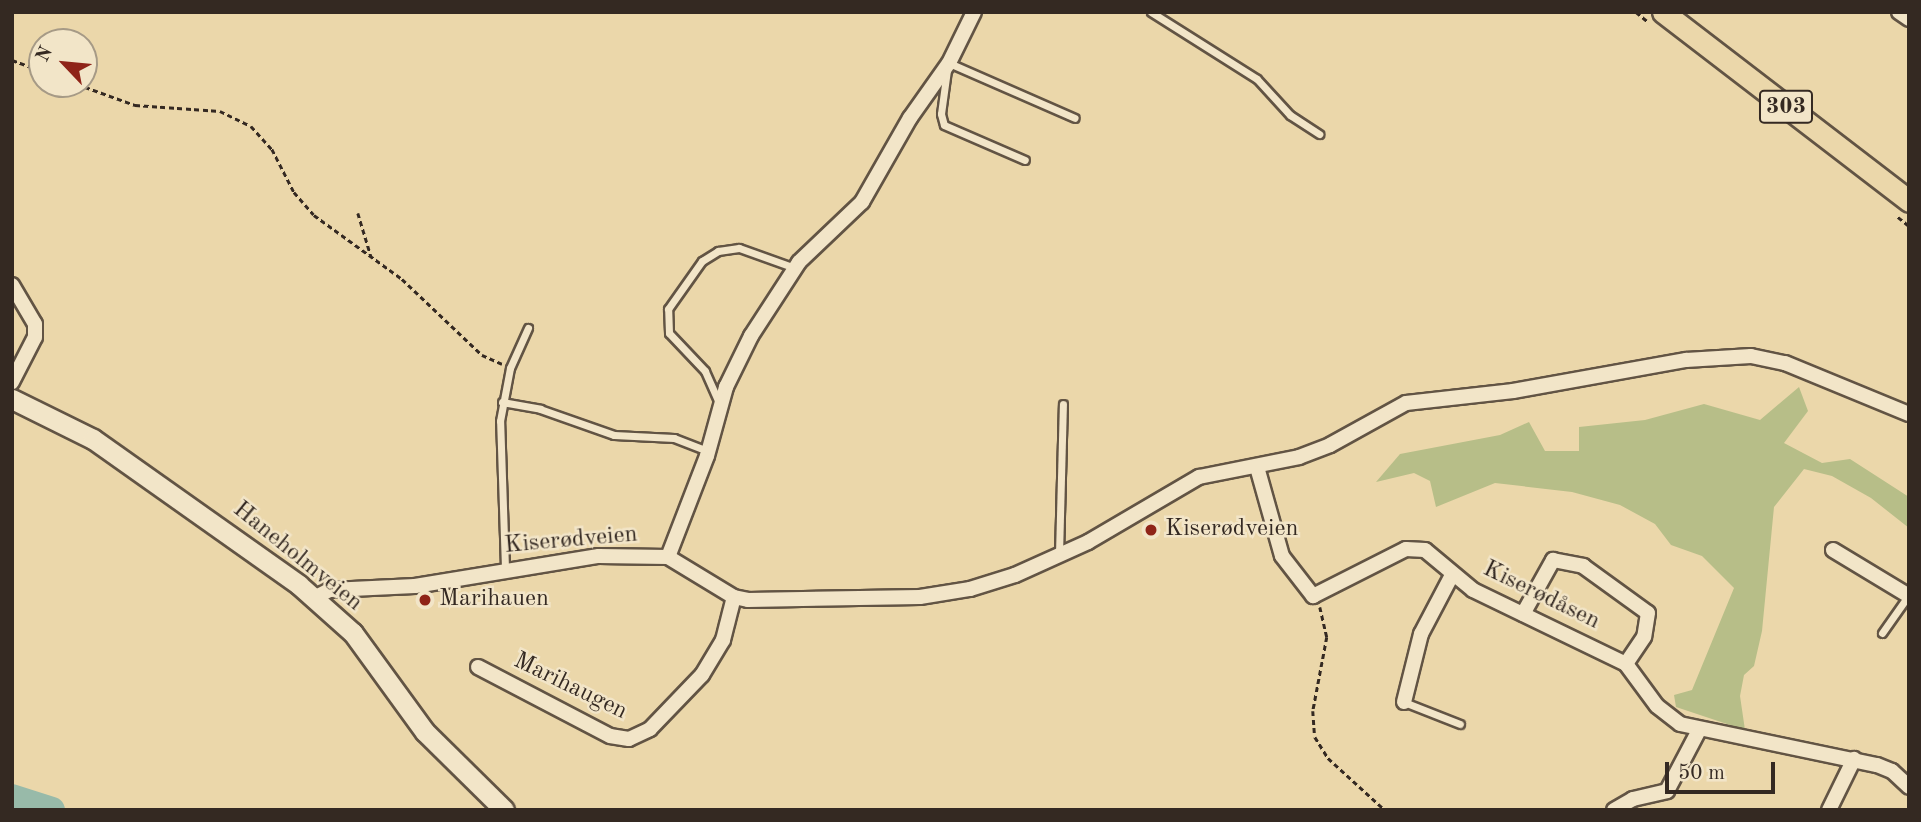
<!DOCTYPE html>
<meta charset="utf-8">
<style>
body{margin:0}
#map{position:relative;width:1921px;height:822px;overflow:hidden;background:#ebd7aa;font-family:"Old Standard TT",serif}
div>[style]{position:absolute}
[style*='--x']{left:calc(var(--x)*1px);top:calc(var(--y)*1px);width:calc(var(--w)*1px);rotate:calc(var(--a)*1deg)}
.green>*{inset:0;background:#b7be88}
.river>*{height:26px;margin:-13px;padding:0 13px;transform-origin:13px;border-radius:13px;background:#98baa9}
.path>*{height:2.5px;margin-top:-1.25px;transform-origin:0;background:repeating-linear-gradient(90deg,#342922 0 5px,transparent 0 8.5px)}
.roads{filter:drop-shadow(2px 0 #625444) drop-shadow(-2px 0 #625444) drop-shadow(0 2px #625444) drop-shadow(0 -2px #625444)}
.lane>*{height:7px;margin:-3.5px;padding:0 3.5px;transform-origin:3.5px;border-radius:3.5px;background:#f2e5c8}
.street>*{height:14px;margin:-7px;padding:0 7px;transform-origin:7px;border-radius:7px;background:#f2e5c8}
.secondary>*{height:19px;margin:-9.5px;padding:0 9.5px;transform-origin:9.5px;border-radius:9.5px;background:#f2e5c8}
.primary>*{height:21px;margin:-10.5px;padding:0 10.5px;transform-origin:10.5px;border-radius:10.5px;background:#ebd7aa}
.dots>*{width:19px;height:19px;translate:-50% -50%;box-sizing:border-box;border:4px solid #f2e5c8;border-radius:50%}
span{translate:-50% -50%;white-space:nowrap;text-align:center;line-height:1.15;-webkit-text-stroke:5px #f2e5c8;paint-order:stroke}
.shield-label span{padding:2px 5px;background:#f2e5c8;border:2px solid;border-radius:5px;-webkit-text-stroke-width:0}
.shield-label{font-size:23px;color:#342922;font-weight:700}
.poi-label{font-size:24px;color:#342922}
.left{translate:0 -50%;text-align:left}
.street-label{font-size:24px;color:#342922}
.frame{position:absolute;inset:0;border:14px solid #342922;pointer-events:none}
.north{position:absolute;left:28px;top:28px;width:70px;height:70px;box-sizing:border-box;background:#f2e5c8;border:2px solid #a69a86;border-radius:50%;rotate:296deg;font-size:19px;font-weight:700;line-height:28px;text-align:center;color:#342922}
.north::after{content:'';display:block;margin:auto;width:24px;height:32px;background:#8f2418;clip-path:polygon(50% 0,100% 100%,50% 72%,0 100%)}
.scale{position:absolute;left:1665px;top:762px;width:110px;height:32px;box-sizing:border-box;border:4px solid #342922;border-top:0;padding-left:9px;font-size:21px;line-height:24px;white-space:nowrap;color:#342922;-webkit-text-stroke:5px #f2e5c8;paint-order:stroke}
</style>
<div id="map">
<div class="green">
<i style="clip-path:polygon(1799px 387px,1808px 411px,1784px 443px,1822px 463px,1850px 459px,1909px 497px,1909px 528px,1871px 498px,1832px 476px,1804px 469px,1774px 507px,1762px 631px,1754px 666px,1744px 675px,1740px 696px,1745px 730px,1676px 707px,1674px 695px,1692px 690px,1734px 588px,1702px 556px,1671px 545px,1655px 524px,1620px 505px,1572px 492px,1495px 483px,1436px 507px,1430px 481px,1414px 473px,1376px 482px,1400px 454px,1500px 435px,1529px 422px,1545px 451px,1579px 451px,1579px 427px,1645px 420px,1704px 404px,1760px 420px)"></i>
</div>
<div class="river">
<i style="--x:12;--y:797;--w:42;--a:18"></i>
</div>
<div class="path">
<i style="--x:1636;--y:12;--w:14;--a:39"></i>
<i style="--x:12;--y:60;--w:32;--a:20"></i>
<i style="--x:77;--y:84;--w:62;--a:19.9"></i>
<i style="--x:135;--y:105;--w:85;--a:4"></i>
<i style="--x:220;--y:111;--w:34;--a:26"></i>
<i style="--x:251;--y:126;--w:31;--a:48"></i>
<i style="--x:272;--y:149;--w:48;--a:62.9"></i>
<i style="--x:294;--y:192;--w:30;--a:49"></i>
<i style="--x:314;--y:215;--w:109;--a:36"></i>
<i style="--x:402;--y:279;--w:110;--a:43.5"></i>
<i style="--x:482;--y:355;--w:22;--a:24"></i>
<i style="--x:358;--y:213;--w:45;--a:73.2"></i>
<i style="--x:1898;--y:217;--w:14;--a:39"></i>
<i style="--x:1320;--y:607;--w:31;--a:77"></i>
<i style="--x:1327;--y:637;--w:75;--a:100.7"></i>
<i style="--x:1313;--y:711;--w:26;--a:86"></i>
<i style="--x:1315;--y:737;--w:25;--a:58"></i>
<i style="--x:1328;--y:758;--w:77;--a:42.4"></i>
</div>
<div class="roads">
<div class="lane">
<i style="--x:1151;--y:12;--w:125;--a:32.3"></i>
<i style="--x:1257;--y:79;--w:49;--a:47.5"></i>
<i style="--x:1290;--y:115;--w:35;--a:33"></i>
<i style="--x:949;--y:63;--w:137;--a:23.6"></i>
<i style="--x:947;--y:70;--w:44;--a:97.8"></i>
<i style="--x:941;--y:114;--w:11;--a:75"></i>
<i style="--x:944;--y:125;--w:88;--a:23.4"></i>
<i style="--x:502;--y:402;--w:39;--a:10"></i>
<i style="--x:540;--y:409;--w:78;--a:19.4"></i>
<i style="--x:614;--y:435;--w:60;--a:2.9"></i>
<i style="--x:674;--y:438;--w:36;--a:21"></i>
<i style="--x:720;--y:405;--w:37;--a:-114"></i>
<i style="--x:705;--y:371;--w:52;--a:-133.5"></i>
<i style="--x:669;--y:333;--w:24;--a:-92"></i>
<i style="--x:668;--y:309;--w:59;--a:-54.7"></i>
<i style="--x:702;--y:261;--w:19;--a:-32"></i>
<i style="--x:718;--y:251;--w:21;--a:-8"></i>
<i style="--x:739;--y:248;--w:59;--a:19.7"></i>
<i style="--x:1059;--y:554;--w:150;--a:-88.5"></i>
<i style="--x:505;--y:568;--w:147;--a:-91.9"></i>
<i style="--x:500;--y:421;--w:54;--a:-79.3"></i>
<i style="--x:510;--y:368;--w:44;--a:-65.8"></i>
<i style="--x:1882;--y:633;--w:45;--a:-54.9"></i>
<i style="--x:1404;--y:702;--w:60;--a:21.4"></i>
</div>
<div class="street">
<i style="--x:1899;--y:12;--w:12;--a:35"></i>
<i style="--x:12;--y:285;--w:45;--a:59.5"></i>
<i style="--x:35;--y:324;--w:13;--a:90"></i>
<i style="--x:35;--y:337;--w:51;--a:117.1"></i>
<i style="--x:1257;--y:467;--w:92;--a:74.3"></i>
<i style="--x:1282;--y:556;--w:51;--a:52.2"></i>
<i style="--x:1313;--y:596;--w:104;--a:-26.8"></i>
<i style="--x:1406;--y:549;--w:19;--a:3"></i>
<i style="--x:1425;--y:550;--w:62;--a:39.8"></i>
<i style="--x:1473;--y:590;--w:170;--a:25.8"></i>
<i style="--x:1626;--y:664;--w:52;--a:53.6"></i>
<i style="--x:1657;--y:706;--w:29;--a:38"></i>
<i style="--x:1680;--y:724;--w:201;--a:11.8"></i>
<i style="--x:1877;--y:765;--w:16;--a:22"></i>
<i style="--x:1892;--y:771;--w:23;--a:43"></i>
<i style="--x:1833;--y:550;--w:89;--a:31.2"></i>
<i style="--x:668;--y:557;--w:108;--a:-68.9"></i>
<i style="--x:707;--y:456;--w:72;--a:-74.6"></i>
<i style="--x:726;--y:387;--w:57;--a:-63.9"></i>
<i style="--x:751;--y:336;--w:88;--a:-57"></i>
<i style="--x:799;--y:262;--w:87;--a:-43.6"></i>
<i style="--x:862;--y:202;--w:97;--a:-60.3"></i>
<i style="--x:910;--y:118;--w:67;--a:-54.7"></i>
<i style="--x:949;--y:63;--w:57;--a:-63.9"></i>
<i style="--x:314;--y:598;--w:18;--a:-27"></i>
<i style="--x:330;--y:590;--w:85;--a:-2.7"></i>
<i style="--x:415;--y:586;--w:186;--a:-9.3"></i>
<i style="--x:599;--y:556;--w:69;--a:0.8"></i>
<i style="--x:668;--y:557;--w:77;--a:31.2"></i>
<i style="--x:734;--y:597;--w:14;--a:12"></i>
<i style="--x:748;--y:600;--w:172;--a:-1"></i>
<i style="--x:920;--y:597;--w:51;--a:-9.1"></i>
<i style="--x:970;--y:589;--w:47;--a:-17.3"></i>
<i style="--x:1015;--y:575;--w:80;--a:-24.3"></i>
<i style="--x:1088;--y:542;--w:129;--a:-30.4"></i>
<i style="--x:1199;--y:477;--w:102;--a:-11.3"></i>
<i style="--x:1299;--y:457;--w:33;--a:-21"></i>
<i style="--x:1330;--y:445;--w:87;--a:-28.9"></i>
<i style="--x:1406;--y:403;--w:108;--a:-6.4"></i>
<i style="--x:1513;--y:391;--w:176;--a:-10.2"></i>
<i style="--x:1686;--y:360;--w:65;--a:-3.5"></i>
<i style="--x:1751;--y:356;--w:35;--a:12"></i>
<i style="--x:1785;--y:363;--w:134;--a:22.4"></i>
<i style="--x:1523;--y:614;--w:62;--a:-60.9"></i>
<i style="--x:1553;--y:560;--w:31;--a:11"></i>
<i style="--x:1583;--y:566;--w:80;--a:35.9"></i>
<i style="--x:1648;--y:613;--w:24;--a:99"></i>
<i style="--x:1644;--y:637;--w:32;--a:124"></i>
<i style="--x:478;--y:667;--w:149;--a:27.6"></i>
<i style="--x:610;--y:736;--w:19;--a:9"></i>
<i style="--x:629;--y:739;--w:23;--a:-25"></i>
<i style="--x:650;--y:729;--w:75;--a:-46.1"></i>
<i style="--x:702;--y:675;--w:41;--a:-59"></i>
<i style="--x:723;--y:640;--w:44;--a:-75.7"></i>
<i style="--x:1404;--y:702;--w:70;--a:-76"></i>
<i style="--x:1421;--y:634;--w:67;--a:-62.3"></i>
<i style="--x:1614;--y:810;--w:22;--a:-30"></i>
<i style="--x:1633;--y:799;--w:35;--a:-13"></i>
<i style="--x:1667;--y:791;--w:67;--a:-62.3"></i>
<i style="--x:1829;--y:810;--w:57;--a:-63.9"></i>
</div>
<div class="secondary">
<i style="--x:12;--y:399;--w:90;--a:26.3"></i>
<i style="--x:93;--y:439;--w:252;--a:35.3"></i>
<i style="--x:299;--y:585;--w:72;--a:41.6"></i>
<i style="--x:353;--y:633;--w:122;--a:54"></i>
<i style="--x:425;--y:732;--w:111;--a:44.6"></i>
</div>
<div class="primary">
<i style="--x:1663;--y:12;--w:310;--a:37.5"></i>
</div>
</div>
<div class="dots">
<i style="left:1151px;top:530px;background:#8f2418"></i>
<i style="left:425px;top:600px;background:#8f2418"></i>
</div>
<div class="shield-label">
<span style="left:1786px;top:107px">303</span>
</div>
<div class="poi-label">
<span class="left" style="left:1165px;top:530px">Kiserødveien</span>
<span class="left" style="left:439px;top:600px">Marihauen</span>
</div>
<div class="street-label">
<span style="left:571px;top:541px;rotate:-5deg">Kiserødveien</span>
<span style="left:297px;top:557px;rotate:39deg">Haneholmveien</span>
<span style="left:1541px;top:596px;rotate:26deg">Kiserødåsen</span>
<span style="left:570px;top:687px;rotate:26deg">Marihaugen</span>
</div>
<div class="frame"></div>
<div class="north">N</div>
<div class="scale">50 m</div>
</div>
